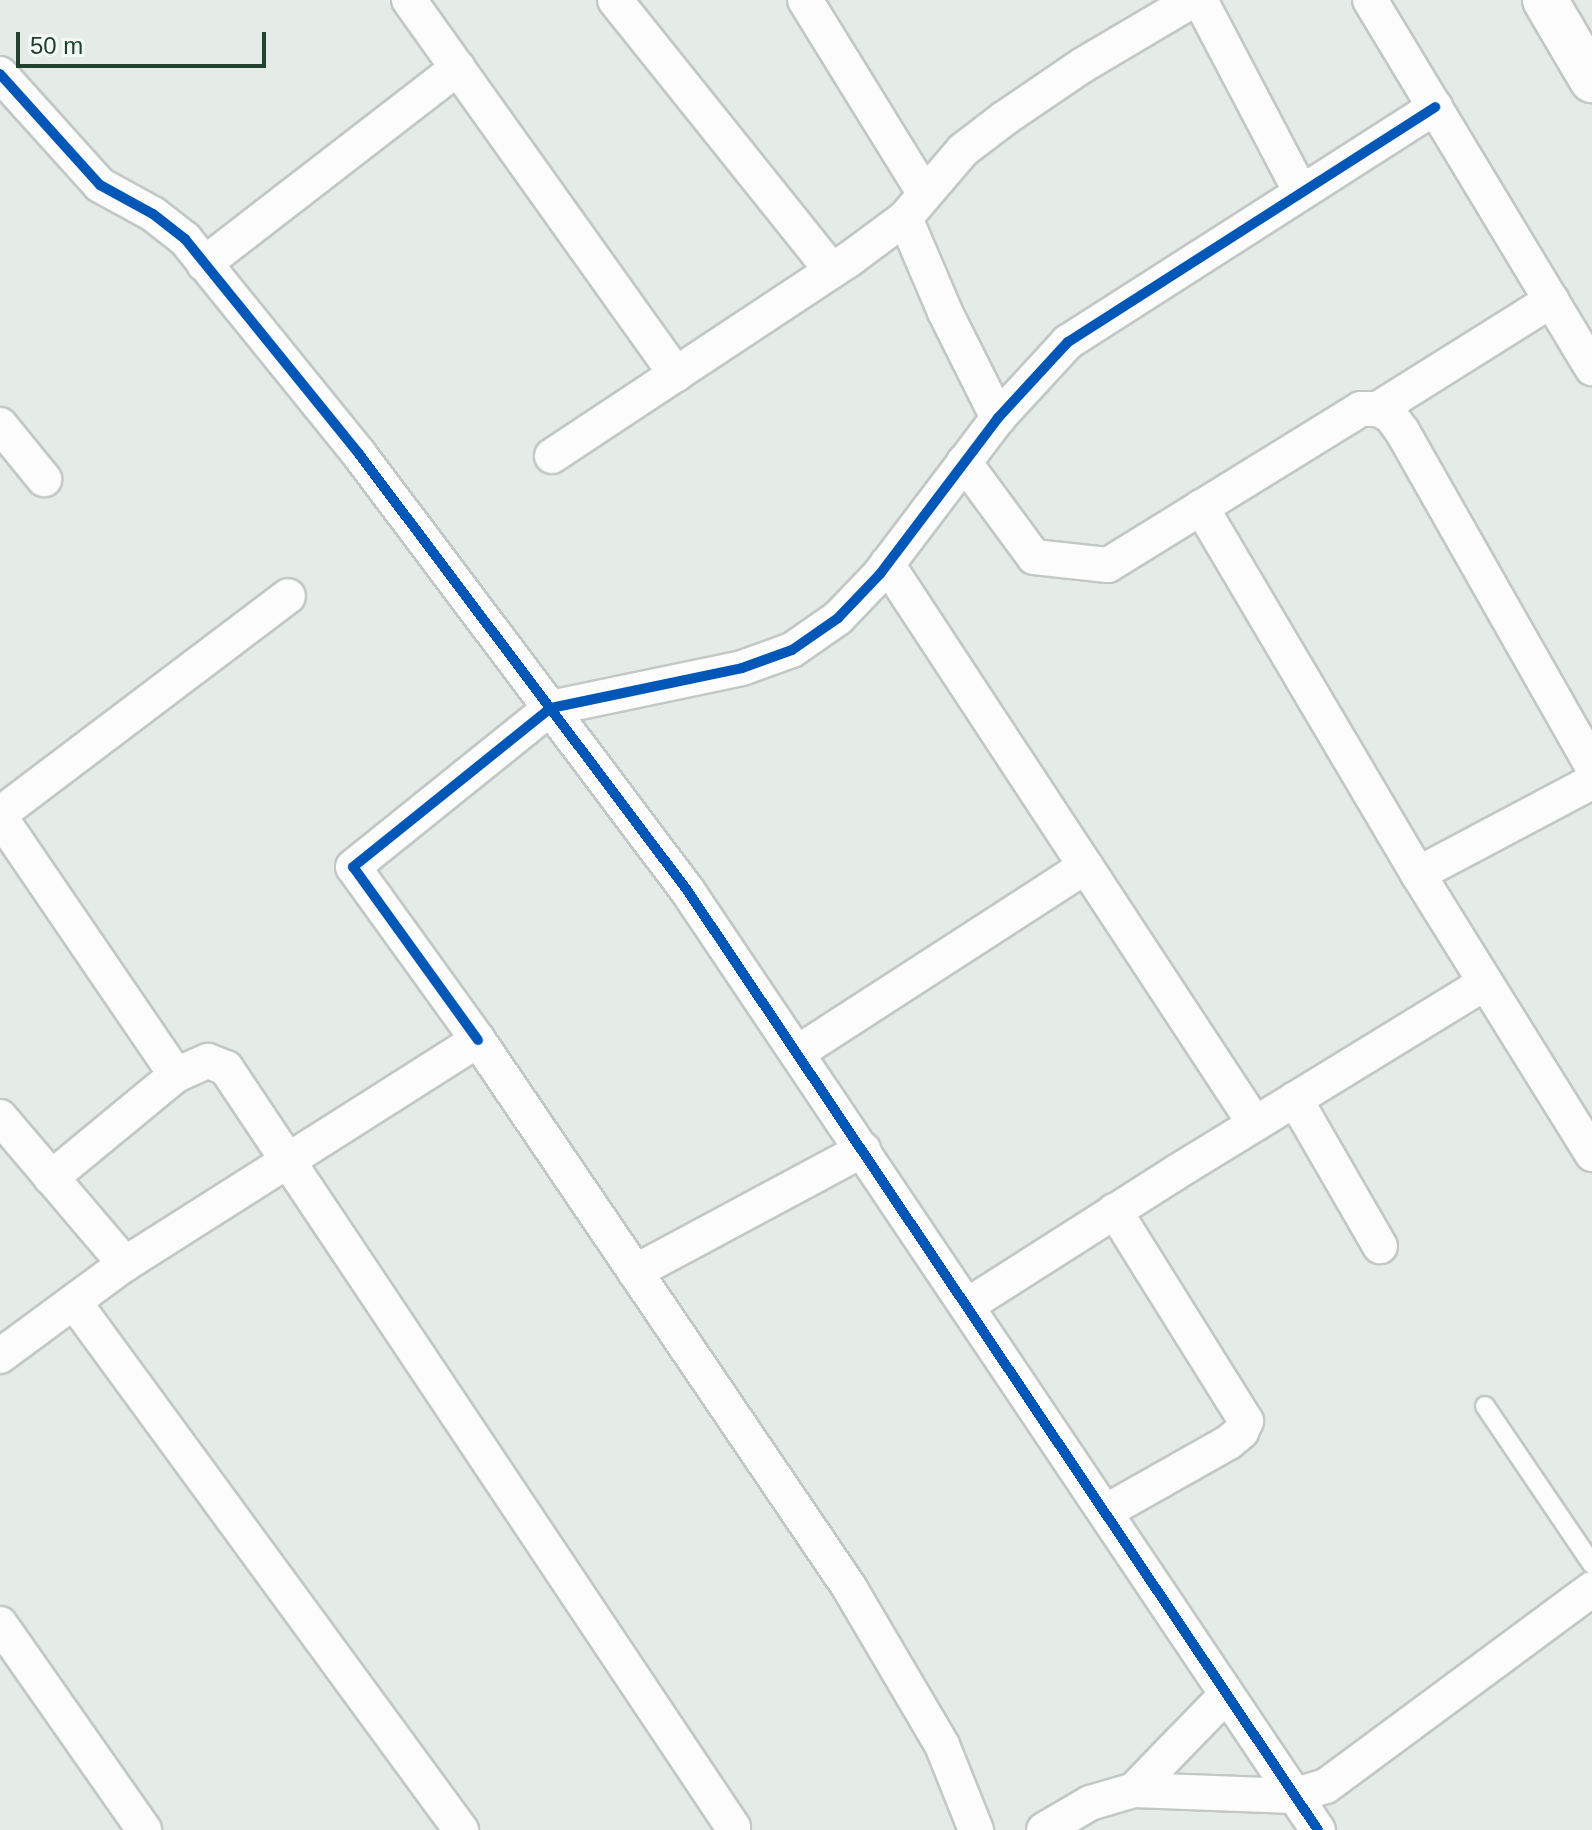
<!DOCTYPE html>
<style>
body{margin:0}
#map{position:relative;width:1592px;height:1830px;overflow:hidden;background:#e5ebe6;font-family:Helvetica,sans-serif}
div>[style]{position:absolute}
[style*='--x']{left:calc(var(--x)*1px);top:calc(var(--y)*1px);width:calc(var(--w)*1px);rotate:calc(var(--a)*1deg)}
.roads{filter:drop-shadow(2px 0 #c2c8c3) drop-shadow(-2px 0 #c2c8c3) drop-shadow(0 2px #c2c8c3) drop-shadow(0 -2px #c2c8c3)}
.lane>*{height:18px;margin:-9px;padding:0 9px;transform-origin:9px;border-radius:9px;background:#fbfcfb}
.street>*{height:34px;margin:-17px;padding:0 17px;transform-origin:17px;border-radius:17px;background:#fbfcfb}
.secondary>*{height:44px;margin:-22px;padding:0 22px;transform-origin:22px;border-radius:22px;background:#fbfcfb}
.cycleway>*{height:10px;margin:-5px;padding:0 5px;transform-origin:5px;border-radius:5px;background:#0057b8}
span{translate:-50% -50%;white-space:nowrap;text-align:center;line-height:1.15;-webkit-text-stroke:8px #f3faf5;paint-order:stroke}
.scale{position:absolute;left:16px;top:32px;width:250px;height:36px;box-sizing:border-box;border:4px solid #20412e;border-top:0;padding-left:10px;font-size:24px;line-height:28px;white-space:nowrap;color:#20412e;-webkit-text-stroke:6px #f3faf5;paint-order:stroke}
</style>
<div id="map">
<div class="roads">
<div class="lane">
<i style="--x:1485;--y:1406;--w:191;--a:55.9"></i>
</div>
<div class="street">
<i style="--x:409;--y:0;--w:460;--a:54.5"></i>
<i style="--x:615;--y:0;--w:347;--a:51.3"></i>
<i style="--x:805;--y:0;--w:227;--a:58.3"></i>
<i style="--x:1200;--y:0;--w:217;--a:62.3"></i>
<i style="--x:1370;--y:0;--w:430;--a:58.9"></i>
<i style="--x:0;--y:74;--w:149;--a:48"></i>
<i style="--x:100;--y:185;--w:60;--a:28.7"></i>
<i style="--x:153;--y:214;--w:41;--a:38"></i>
<i style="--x:185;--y:239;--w:277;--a:51"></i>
<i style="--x:359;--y:454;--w:546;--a:53.05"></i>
<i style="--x:687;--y:890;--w:1132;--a:56.13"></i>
<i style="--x:905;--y:218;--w:102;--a:66.9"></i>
<i style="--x:945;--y:312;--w:119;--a:63.4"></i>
<i style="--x:204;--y:264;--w:321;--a:-37.7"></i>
<i style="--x:1378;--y:409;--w:205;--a:-32.1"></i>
<i style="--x:0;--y:425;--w:70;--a:50.8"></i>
<i style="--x:552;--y:456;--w:354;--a:-33.5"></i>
<i style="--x:847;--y:261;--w:72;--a:-36.6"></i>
<i style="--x:905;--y:218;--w:89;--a:-49.5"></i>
<i style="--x:963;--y:150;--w:53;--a:-37.3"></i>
<i style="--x:1005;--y:118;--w:94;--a:-34.2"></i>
<i style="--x:1083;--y:65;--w:128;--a:-30.6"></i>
<i style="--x:964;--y:462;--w:118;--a:53.6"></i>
<i style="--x:1034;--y:557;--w:74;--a:6.2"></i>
<i style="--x:1108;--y:565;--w:297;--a:-31.7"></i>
<i style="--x:1361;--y:409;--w:17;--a:0"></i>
<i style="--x:1378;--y:409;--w:15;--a:28"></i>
<i style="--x:1391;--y:416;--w:19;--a:54"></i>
<i style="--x:1402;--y:431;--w:385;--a:60.4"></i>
<i style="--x:1201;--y:507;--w:426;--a:59.4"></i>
<i style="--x:1418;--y:874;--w:330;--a:58.1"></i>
<i style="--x:887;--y:564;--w:670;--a:56.69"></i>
<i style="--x:0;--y:814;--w:361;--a:-37.1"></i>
<i style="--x:0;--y:817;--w:312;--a:55.7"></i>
<i style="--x:1418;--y:874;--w:197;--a:-27.9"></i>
<i style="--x:478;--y:1040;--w:213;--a:-125.8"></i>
<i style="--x:353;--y:867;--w:254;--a:-38.8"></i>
<i style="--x:551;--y:708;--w:195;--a:-11.8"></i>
<i style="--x:742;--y:668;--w:53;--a:-19.8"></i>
<i style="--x:792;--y:650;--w:56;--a:-34.8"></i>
<i style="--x:838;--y:618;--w:61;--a:-46.3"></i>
<i style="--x:880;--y:574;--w:196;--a:-52.9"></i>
<i style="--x:998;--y:418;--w:103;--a:-47.4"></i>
<i style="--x:1068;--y:342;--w:436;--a:-32.6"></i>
<i style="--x:797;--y:1053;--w:344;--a:-32.9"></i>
<i style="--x:1295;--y:1099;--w:170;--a:60"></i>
<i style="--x:0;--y:1117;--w:193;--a:49.6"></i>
<i style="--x:51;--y:1178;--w:162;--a:-39.5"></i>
<i style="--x:176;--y:1075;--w:35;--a:-24"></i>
<i style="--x:208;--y:1061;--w:19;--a:21"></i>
<i style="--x:226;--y:1068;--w:913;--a:56.26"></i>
<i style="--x:635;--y:1272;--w:259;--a:-28.2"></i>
<i style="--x:74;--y:1302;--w:655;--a:53.76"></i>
<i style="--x:968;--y:1305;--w:246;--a:-32.5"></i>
<i style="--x:1175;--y:1173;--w:364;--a:-31.5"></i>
<i style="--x:0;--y:1356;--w:155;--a:-36.4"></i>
<i style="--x:125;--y:1264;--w:418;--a:-32.4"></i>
<i style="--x:478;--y:1040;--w:661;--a:55.85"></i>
<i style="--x:849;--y:1587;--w:183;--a:59.5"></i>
<i style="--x:942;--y:1745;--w:92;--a:68.2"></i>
<i style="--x:1105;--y:1512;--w:142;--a:-29.4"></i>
<i style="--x:1229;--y:1442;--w:16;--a:-40"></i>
<i style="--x:1241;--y:1432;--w:12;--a:-66"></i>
<i style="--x:1246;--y:1421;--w:248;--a:-122"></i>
<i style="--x:0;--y:1624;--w:251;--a:55"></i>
<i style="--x:1134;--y:1790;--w:132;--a:-45.9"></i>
<i style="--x:1044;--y:1830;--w:53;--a:-30.4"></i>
<i style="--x:1090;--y:1803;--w:46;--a:-16.5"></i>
<i style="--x:1134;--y:1790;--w:159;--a:2.2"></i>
<i style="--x:1293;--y:1796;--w:34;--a:-17"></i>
<i style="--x:1326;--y:1786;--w:331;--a:-36.5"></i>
</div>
<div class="secondary">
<i style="--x:1545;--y:0;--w:93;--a:59.6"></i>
</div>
</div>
<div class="cycleway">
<i style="--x:0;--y:74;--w:149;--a:48"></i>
<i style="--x:100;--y:185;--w:60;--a:28.7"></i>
<i style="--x:153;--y:214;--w:41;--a:38"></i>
<i style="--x:185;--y:239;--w:277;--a:51"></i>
<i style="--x:359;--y:454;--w:546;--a:53.05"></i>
<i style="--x:687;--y:890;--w:1132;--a:56.13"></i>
<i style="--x:478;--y:1040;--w:213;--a:-125.8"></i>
<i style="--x:353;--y:867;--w:254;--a:-38.8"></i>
<i style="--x:551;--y:708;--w:195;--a:-11.8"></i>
<i style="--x:742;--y:668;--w:53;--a:-19.8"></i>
<i style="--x:792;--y:650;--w:56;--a:-34.8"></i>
<i style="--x:838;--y:618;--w:61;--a:-46.3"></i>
<i style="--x:880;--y:574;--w:196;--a:-52.9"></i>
<i style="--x:998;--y:418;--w:103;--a:-47.4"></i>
<i style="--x:1068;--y:342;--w:436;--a:-32.6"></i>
</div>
<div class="scale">50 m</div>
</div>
